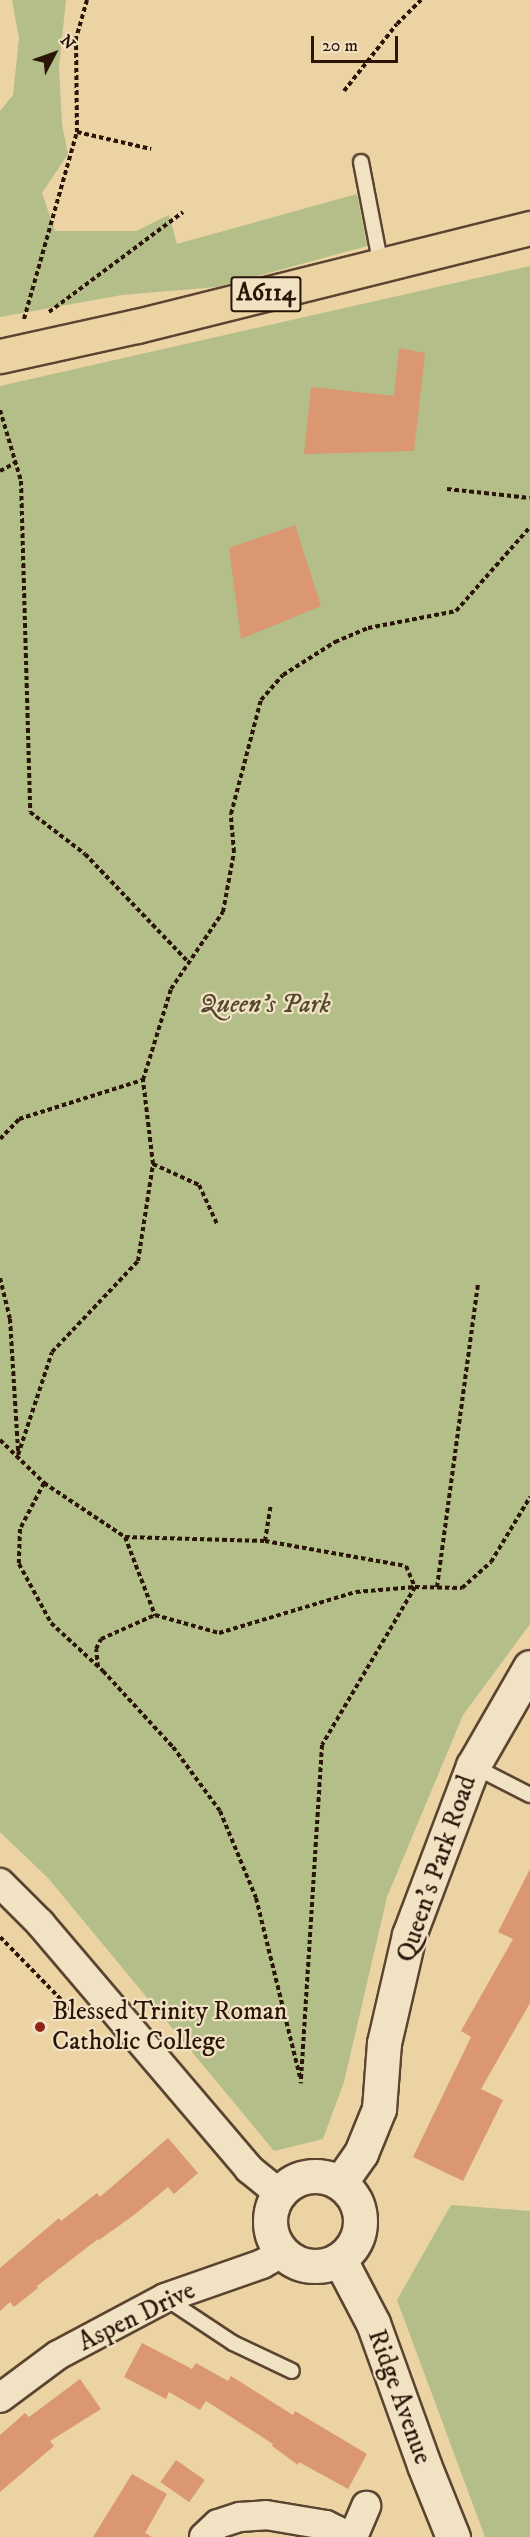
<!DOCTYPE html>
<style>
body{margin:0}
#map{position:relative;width:530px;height:2537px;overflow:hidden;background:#ebd3a4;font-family:"IM FELL DW Pica",serif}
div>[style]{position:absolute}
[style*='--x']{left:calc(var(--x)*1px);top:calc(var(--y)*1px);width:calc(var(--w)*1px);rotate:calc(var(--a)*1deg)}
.green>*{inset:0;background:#b3be89}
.building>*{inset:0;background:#da9772;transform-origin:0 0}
.path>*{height:4px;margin-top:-2px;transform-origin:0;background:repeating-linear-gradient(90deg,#2b1509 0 4.5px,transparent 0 7.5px)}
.roads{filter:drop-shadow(2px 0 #5b4430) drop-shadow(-2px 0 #5b4430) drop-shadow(0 2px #5b4430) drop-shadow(0 -2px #5b4430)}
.service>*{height:14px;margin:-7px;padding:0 7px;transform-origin:7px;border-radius:7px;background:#f2e2c4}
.minor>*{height:28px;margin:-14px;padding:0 14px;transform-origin:14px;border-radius:14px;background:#f2e2c4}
.tertiary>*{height:33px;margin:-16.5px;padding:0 16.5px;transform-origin:16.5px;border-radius:16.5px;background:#f2e2c4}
.tertiary>.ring{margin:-16.5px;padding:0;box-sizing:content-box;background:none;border:33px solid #f2e2c4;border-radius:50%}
.trunk>*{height:33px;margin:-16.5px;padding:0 16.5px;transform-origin:16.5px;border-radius:16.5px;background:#ebd3a4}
.dots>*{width:16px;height:16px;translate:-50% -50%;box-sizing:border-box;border:3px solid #f2e2c4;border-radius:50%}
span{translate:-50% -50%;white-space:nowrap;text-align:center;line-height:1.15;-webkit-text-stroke:4.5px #f2e2c4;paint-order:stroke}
.shield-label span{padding:2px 4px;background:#f2e2c4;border:2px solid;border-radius:4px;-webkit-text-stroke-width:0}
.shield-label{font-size:24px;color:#2b1509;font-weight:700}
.park-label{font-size:26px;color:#54482f;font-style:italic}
.street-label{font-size:26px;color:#2b1509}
.poi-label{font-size:26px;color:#2b1509}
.left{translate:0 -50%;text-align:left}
.north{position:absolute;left:24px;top:24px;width:60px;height:60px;-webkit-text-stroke:4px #f2e2c4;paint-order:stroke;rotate:49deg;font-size:16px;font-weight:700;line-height:24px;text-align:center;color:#2b1509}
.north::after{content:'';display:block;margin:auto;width:21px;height:27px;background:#2b1509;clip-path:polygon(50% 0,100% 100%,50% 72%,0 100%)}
.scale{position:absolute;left:311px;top:36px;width:87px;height:27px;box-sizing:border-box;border:3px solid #2b1509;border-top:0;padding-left:8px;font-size:18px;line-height:21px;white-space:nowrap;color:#2b1509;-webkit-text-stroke:4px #f2e2c4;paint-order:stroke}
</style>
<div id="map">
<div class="green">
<i style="clip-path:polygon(12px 0,66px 0,59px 67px,62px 125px,68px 154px,42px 193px,55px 231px,136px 231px,169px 215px,177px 244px,357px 194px,367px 246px,217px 287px,122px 295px,0 317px,0 111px,13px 95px,19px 38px)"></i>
<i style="clip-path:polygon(530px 266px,530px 1624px,463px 1715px,387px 1897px,344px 2082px,323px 2139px,274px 2151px,48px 1878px,0 1832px,0 386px)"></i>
<i style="clip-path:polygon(451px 2205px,530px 2211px,530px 2537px,485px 2537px,397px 2300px)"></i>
</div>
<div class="building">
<i style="clip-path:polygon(399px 348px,425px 353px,414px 451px,304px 454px,311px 387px,394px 396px)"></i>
<i style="clip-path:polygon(295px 525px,321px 606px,241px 639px,229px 548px)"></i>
<i style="clip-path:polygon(530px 1869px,530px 2003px,481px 2089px,503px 2100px,463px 2181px,413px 2157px,471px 2037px,461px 2031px,513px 1939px,498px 1932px)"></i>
<i style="clip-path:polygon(168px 2138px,198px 2173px,174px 2194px,168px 2187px,134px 2215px,99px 2240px,98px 2239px,37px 2286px,38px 2288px,14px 2307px,10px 2302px,0 2311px,0 2268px,59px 2218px,61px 2221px,97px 2193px,100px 2197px)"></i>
<i style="clip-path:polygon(142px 2343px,192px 2369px,196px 2363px,228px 2381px,231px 2376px,293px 2415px,295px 2411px,367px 2454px,348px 2489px,299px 2462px,298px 2465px,272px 2446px,273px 2444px,206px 2401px,200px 2410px,169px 2392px,166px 2399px,124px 2377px)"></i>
<i style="clip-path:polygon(80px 2379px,101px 2409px,50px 2441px,54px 2446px,0 2492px,0 2435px,25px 2413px,29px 2417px)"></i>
<i style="left:176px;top:2460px;width:35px;height:27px;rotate:35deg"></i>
<i style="clip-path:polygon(132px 2474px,167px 2494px,145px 2533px,152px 2537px,93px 2537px)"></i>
</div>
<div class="path">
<i style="--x:87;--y:0;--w:40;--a:106"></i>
<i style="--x:76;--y:38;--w:94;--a:89.4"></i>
<i style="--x:77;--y:132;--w:76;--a:12.9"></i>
<i style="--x:344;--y:91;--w:85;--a:-51.7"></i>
<i style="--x:397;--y:24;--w:34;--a:-45"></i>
<i style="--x:49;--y:312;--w:167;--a:-36.7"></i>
<i style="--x:24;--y:319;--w:194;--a:-74.2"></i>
<i style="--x:0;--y:410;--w:74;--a:73.5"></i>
<i style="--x:21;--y:481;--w:331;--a:88.4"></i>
<i style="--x:30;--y:812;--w:69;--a:37.4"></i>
<i style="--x:85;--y:854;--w:151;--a:46.3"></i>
<i style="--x:0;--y:471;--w:17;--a:-28"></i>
<i style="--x:447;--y:489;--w:83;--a:6.2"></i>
<i style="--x:0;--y:1139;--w:28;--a:-46"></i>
<i style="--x:19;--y:1119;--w:130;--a:-17.5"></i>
<i style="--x:153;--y:1164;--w:51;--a:24.5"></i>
<i style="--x:199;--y:1185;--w:43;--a:65.2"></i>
<i style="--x:0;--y:1278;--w:42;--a:76.3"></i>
<i style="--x:10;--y:1319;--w:132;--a:86.5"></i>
<i style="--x:0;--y:1440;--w:62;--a:44.3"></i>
<i style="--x:44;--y:1483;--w:97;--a:33.7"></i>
<i style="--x:125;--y:1537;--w:140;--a:1.6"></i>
<i style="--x:265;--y:1541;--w:143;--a:10.1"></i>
<i style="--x:406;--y:1566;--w:23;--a:67"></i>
<i style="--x:415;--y:1587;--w:183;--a:120.5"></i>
<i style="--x:322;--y:1745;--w:339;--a:93.6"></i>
<i style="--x:18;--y:1455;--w:108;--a:-71.7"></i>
<i style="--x:52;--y:1352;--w:125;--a:-46.6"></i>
<i style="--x:138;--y:1261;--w:98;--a:-81.2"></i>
<i style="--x:153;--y:1164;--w:85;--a:-96.8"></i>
<i style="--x:143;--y:1080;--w:95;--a:-72.9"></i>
<i style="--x:171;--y:989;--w:93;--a:-56"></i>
<i style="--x:223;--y:912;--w:61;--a:-79.6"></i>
<i style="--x:234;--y:852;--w:38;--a:-95"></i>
<i style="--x:231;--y:814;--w:118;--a:-75.3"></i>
<i style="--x:261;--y:700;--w:33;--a:-49"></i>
<i style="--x:283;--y:675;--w:62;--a:-32.4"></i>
<i style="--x:335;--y:642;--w:36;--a:-23"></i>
<i style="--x:368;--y:628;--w:90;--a:-10.9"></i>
<i style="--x:456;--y:611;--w:112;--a:-48.6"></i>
<i style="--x:44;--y:1483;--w:52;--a:117.6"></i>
<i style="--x:20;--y:1529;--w:35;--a:92"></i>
<i style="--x:19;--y:1564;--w:67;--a:61.5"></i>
<i style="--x:51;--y:1623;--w:71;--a:42.7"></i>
<i style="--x:103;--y:1671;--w:103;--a:47.4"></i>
<i style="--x:173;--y:1747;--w:79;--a:53.7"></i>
<i style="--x:220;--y:1811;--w:94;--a:67.5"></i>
<i style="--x:256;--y:1898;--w:184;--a:76.2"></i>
<i style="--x:125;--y:1537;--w:84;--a:69"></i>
<i style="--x:155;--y:1615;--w:66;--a:15.7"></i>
<i style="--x:219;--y:1633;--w:143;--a:-16.7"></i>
<i style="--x:356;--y:1592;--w:59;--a:-4.8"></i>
<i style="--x:415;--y:1587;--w:47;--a:1.2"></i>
<i style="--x:462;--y:1588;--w:39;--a:-42"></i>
<i style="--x:491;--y:1562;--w:76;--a:-59"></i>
<i style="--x:265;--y:1541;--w:36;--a:-81"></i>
<i style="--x:437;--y:1587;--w:306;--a:-82.3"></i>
<i style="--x:98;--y:1667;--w:18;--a:-96"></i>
<i style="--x:96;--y:1649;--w:11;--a:-63"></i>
<i style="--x:101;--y:1639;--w:59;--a:-24"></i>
<i style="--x:0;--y:1937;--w:112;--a:45.7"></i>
</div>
<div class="roads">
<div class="service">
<i style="--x:361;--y:162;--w:106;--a:79.1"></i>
<i style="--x:473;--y:1766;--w:64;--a:27"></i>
<i style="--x:165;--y:2298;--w:82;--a:33.5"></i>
<i style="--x:233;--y:2343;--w:65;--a:25.4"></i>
</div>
<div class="minor">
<i style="--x:0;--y:1883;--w:57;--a:45"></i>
<i style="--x:40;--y:1923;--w:323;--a:49.6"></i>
<i style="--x:249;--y:2169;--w:38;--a:39"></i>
<i style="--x:0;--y:2398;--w:72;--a:-36.6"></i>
<i style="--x:58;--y:2355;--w:121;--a:-28"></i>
<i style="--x:165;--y:2298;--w:103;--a:-19.3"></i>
<i style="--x:262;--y:2264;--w:23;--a:-29"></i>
<i style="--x:204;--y:2537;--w:19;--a:-43"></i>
<i style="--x:218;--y:2524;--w:23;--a:-18"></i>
<i style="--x:240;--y:2517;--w:26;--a:-4"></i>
<i style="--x:266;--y:2515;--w:61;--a:9.5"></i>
<i style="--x:326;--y:2525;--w:28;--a:26"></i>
<i style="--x:353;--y:2537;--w:34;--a:-67"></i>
</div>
<div class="tertiary">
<i class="ring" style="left:270px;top:2176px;width:57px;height:57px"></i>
<i style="--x:340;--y:2183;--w:37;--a:-55"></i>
<i style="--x:361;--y:2153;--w:48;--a:-67.8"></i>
<i style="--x:379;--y:2109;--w:66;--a:-85.7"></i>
<i style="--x:384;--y:2043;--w:111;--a:-77"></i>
<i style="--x:409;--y:1935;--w:181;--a:-69.3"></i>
<i style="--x:473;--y:1766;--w:114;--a:-60.1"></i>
<i style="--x:340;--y:2260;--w:71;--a:62.4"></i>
<i style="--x:373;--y:2323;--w:151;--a:70.2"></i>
<i style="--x:424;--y:2465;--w:78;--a:68.1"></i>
</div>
<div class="trunk">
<i style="--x:0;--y:356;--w:140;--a:-12.4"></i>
<i style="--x:137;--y:326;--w:405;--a:-14"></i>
</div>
</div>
<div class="dots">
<i style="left:40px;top:2027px;background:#8f2418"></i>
</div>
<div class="shield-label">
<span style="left:266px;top:294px">A6114</span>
</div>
<div class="park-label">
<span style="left:265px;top:1005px">Queen's Park</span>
</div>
<div class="street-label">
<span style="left:437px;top:1869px;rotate:-71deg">Queen's Park Road</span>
<span style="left:137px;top:2317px;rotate:-26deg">Aspen Drive</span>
<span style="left:399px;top:2397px;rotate:70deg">Ridge Avenue</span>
</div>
<div class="poi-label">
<span class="left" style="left:52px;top:2027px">Blessed Trinity Roman<br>Catholic College</span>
</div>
<div class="north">N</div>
<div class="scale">20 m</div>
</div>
